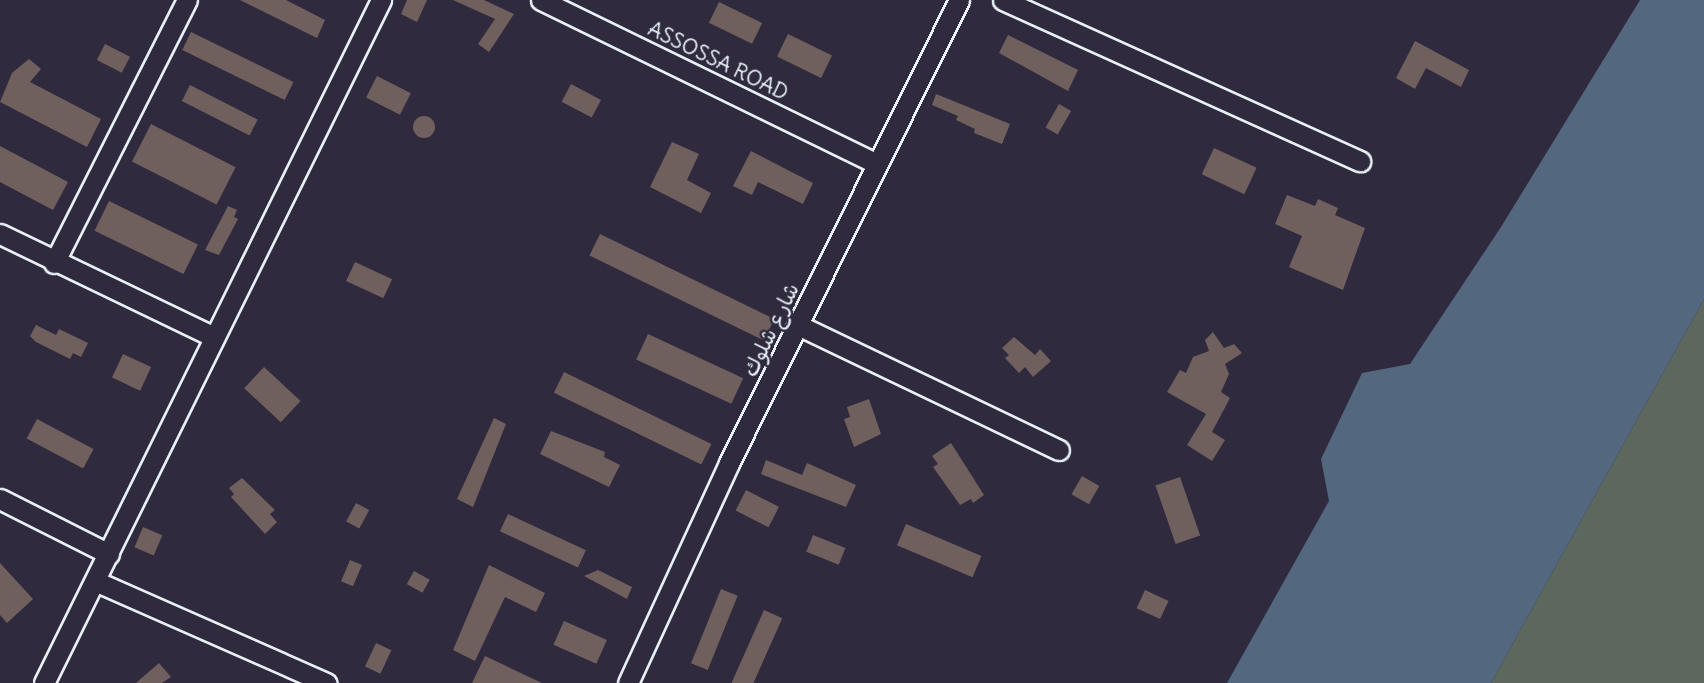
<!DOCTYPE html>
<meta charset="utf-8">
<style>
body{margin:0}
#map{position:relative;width:1704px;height:683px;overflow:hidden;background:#2f2a3d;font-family:Delius,"Playpen Sans Arabic",sans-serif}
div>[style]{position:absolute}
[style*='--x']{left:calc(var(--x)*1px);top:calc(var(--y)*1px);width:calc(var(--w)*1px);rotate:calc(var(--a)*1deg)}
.green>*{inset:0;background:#5c685d}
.water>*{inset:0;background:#53687e}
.building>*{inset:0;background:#70605d;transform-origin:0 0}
.round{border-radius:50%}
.roads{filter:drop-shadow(2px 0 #e8f1f8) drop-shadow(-2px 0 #e8f1f8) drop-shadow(0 2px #e8f1f8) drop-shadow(0 -2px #e8f1f8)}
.minor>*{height:19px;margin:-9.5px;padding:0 9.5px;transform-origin:9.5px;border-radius:9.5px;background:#2f2a3d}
span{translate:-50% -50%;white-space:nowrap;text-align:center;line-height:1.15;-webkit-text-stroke:5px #2f2a3d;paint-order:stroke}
.street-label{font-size:21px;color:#e8f1f8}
</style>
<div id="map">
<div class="green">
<i style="clip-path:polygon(1704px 299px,1704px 683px,1491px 683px)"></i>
</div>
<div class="water">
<i style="clip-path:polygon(1640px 0,1704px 0,1704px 299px,1491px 683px,1227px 683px,1329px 501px,1321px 459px,1362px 373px,1410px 364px,1501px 227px)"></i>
</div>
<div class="building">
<i style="clip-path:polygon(240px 0,286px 0,325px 20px,317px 38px)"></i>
<i style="clip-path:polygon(407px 0,427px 0,417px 22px,401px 14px)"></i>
<i style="clip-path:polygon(453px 0,484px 0,514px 14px,489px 52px,478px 44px,495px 19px)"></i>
<i style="left:719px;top:2px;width:48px;height:23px;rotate:26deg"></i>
<i style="left:191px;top:32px;width:114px;height:20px;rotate:26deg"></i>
<i style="left:788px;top:34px;width:49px;height:25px;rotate:26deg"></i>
<i style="clip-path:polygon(1008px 35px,1078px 70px,1068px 91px,999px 53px)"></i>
<i style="clip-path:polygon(1415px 41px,1469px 70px,1461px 87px,1426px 68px,1415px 89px,1396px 78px)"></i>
<i style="left:105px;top:44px;width:28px;height:18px;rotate:27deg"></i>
<i style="clip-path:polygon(29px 59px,41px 69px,30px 82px,101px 119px,87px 147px,0 102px,12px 73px)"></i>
<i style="left:377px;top:76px;width:38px;height:24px;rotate:27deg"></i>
<i style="left:571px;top:84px;width:34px;height:20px;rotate:28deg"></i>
<i style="left:190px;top:85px;width:76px;height:18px;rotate:27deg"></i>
<i style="clip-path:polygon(936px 94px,1010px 124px,1002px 144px,974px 133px,975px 129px,956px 120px,958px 116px,932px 105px)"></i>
<i style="left:1059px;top:104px;width:14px;height:27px;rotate:30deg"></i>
<i class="round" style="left:413px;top:116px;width:22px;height:22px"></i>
<i style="left:151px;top:124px;width:95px;height:42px;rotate:27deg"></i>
<i style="clip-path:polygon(672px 142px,699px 154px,687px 180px,711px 193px,701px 213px,650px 187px)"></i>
<i style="clip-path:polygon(0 146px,68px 182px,53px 210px,0 182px)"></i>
<i style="left:1214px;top:148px;width:47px;height:29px;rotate:25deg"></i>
<i style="clip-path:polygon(751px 151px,813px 183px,803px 204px,758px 182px,752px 195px,733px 186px)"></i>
<i style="clip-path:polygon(1287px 195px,1315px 206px,1318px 199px,1338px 208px,1335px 215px,1365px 228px,1343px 290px,1289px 267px,1302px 236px,1275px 224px)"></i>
<i style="left:109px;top:201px;width:99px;height:33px;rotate:26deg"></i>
<i style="clip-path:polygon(228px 206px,237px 210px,234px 217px,238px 219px,219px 255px,205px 250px)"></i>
<i style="left:600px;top:234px;width:194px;height:24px;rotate:26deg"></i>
<i style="left:355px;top:262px;width:41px;height:21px;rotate:25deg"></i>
<i style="clip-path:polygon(36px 325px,56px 335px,59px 329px,88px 343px,81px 357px,73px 353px,70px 359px,36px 342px,30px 336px)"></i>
<i style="clip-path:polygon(1213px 332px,1224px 348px,1234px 344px,1242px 353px,1225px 364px,1229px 374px,1221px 392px,1230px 398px,1212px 432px,1225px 440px,1212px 461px,1187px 445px,1206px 414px,1167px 392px,1180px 370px,1186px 373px,1193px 357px,1209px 351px,1205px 340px)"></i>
<i style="left:648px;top:334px;width:105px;height:28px;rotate:25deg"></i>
<i style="clip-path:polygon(1014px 337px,1035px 355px,1040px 349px,1051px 361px,1033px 377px,1025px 367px,1019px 373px,1005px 358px,1009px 355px,1002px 348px)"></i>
<i style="left:123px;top:354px;width:31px;height:26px;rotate:25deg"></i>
<i style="left:264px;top:367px;width:50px;height:29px;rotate:43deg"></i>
<i style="left:564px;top:372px;width:164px;height:23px;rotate:26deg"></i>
<i style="clip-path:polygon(869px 399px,881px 434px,854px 447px,844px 419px,850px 417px,847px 407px)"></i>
<i style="clip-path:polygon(494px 418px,506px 424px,473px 507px,457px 499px)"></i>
<i style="left:37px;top:419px;width:64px;height:22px;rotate:28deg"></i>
<i style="clip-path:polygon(551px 431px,605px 452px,604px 457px,620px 465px,609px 487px,540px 454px)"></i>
<i style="clip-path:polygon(951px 443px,984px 495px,973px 503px,971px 499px,960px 505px,933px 467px,938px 464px,932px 456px)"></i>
<i style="clip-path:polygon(766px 460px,802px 475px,807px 463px,856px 485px,846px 507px,761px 474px)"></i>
<i style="left:1082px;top:476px;width:20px;height:21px;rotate:30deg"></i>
<i style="left:1180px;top:477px;width:62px;height:26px;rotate:71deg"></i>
<i style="clip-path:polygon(242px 478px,275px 510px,270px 514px,277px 522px,265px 534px,231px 497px,234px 494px,229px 488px)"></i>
<i style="left:746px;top:490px;width:37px;height:23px;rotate:27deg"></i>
<i style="left:356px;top:503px;width:15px;height:21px;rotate:28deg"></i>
<i style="left:508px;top:514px;width:86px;height:19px;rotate:25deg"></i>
<i style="left:906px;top:524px;width:82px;height:23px;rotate:23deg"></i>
<i style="left:143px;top:527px;width:21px;height:22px;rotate:23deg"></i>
<i style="left:813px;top:535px;width:35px;height:18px;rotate:22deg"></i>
<i style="left:350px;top:560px;width:13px;height:23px;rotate:23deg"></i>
<i style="clip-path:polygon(0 563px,33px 599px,7px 623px,0 615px)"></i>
<i style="clip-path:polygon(489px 565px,545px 593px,536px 612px,505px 597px,475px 661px,453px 650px)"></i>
<i style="clip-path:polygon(598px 570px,632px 587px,627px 599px,584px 576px)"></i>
<i style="left:414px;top:571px;width:18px;height:15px;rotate:29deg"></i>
<i style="left:721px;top:589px;width:18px;height:80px;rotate:22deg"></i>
<i style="left:1145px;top:590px;width:26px;height:20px;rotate:25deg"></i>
<i style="left:764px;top:610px;width:20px;height:80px;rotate:24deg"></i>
<i style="left:564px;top:621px;width:47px;height:26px;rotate:24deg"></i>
<i style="left:376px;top:643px;width:17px;height:26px;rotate:25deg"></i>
<i style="clip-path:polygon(485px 656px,542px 683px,472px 683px)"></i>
<i style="clip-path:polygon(159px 663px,171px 677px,162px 683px,136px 683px)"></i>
</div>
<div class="roads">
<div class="minor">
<i style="--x:541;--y:0;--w:372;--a:26"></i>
<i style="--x:1003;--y:0;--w:392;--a:24.3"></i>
<i style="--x:0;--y:234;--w:237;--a:25.7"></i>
<i style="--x:54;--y:263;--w:295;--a:-63.2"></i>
<i style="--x:800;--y:326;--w:287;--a:25.6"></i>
<i style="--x:0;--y:499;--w:122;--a:26.8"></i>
<i style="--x:95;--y:581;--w:253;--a:23.8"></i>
<i style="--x:44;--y:683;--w:762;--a:-63.74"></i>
<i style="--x:628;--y:683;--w:242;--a:-65.3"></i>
<i style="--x:729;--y:463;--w:517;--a:-63.58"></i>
</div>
</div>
<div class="street-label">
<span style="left:718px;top:61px;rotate:26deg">ASSOSSA ROAD</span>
<span style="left:771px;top:330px;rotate:-64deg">شارع شلوك</span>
</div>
</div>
